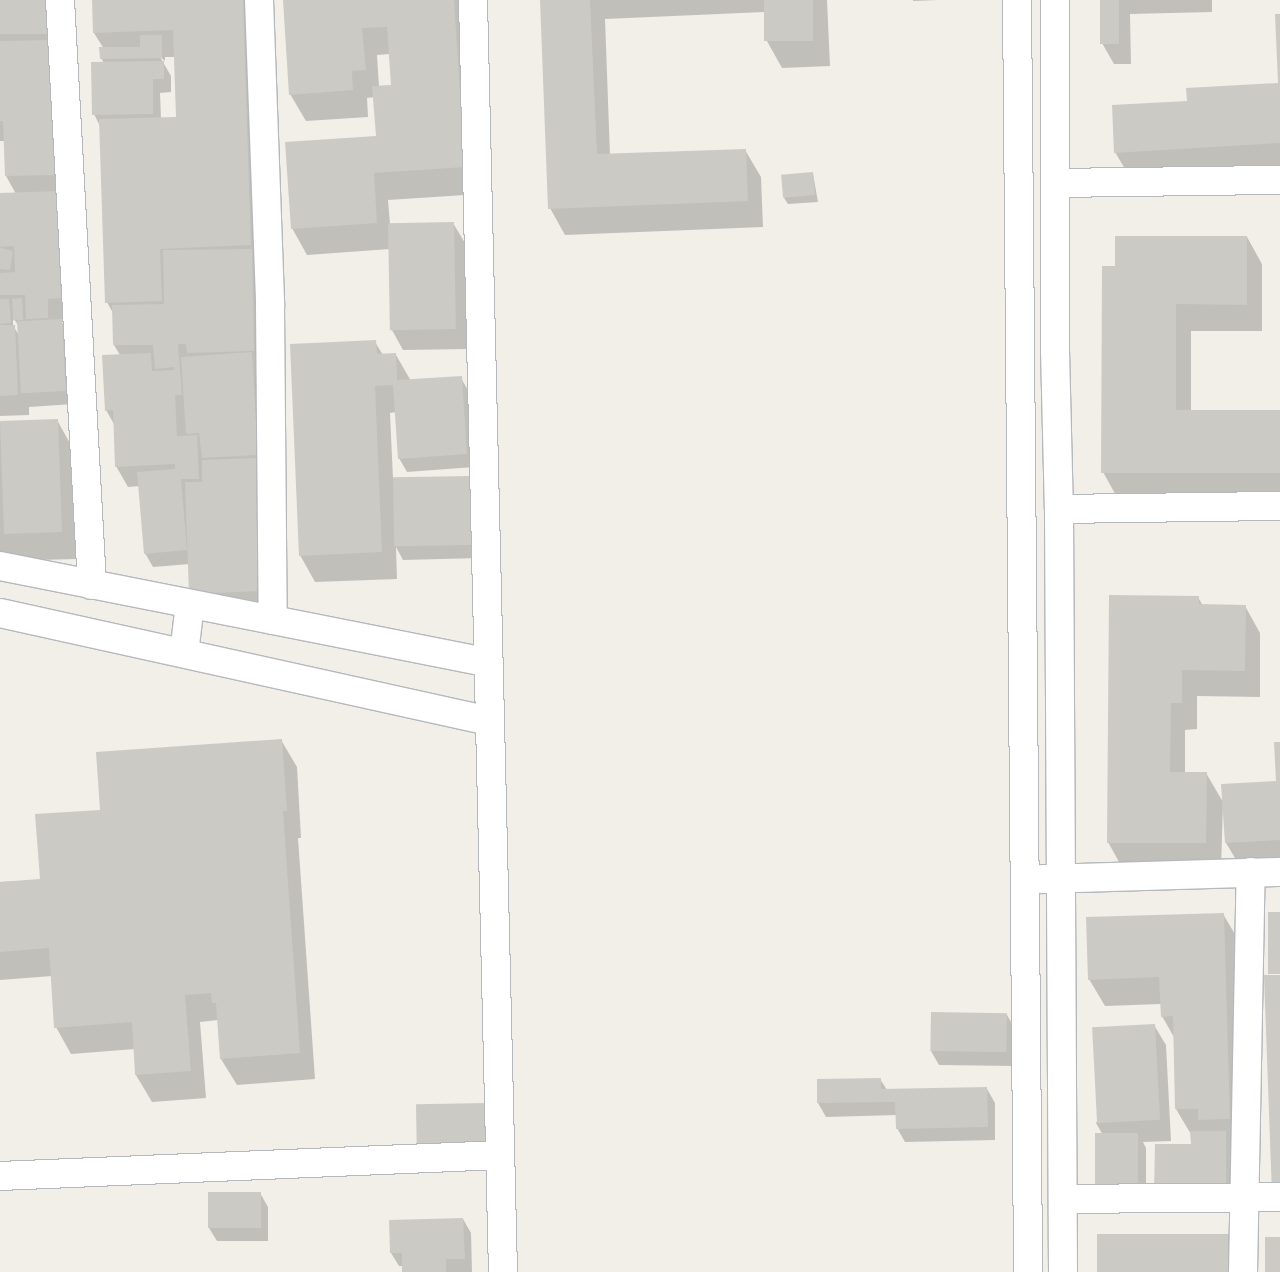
<!DOCTYPE html>
<style>
body{margin:0}
#map{position:relative;width:1280px;height:1272px;overflow:hidden;background:#f1efe8;font-family:"PT Sans",sans-serif}
div>[style]{position:absolute}
[style*='--x']{left:calc(var(--x)*1px);top:calc(var(--y)*1px);width:calc(var(--w)*1px);rotate:calc(var(--a)*1deg)}
.shadow>*{inset:0;background:#0003}
.building>*{inset:0;background:#cccac5;transform-origin:0 0}
.roads{filter:drop-shadow(1px 0 #b5b8bc) drop-shadow(-1px 0 #b5b8bc) drop-shadow(0 1px #b5b8bc) drop-shadow(0 -1px #b5b8bc)}
.minor>*{height:28px;margin:-14px;padding:0 14px;transform-origin:14px;border-radius:14px;background:#fff}
span{translate:-50% -50%;white-space:nowrap;text-align:center;line-height:1.15;-webkit-text-stroke:5px #fff;paint-order:stroke}
</style>
<div id="map">
<div class="shadow">
<i style="clip-path:polygon(evenodd,0 0,68px 0,73px 318px,60px 319px,69px 335px,73px 404px,29px 407px,29px 415px,0 416px,0 194px,16px 194px,6px 176px,5px 141px,0 141px,0 0,13px 317px,19px 327px,19px 335px,13px 326px,13px 317px)"></i>
<i style="clip-path:polygon(evenodd,93px 0,256px 0,273px 612px,203px 614px,190px 564px,153px 567px,145px 553px,140px 486px,128px 487px,116px 466px,114px 424px,106px 410px,120px 355px,114px 345px,114px 315px,107px 302px,100px 126px,94px 114px,104px 63px,101px 58px,104px 49px,94px 33px,93px 0,160px 57px,165px 61px,165px 57px,175px 57px,177px 118px,161px 118px,160px 93px,171px 92px,171px 76px,160px 57px)"></i>
<i style="clip-path:polygon(evenodd,284px 0,467px 0,480px 194px,388px 200px,390px 224px,453px 223px,465px 243px,467px 349px,403px 350px,392px 330px,390px 249px,307px 255px,292px 228px,377px 137px,375px 97px,367px 98px,368px 117px,306px 121px,290px 94px,284px 0,390px 54px,392px 86px,379px 87px,377px 55px,390px 54px)"></i>
<i style="clip-path:polygon(542px 0,827px 0,830px 66px,782px 68px,767px 41px,766px 12px,605px 19px,610px 155px,745px 150px,761px 177px,763px 227px,565px 235px,550px 208px)"></i>
<i style="clip-path:polygon(913px 0,939px 0,913px 1px)"></i>
<i style="clip-path:polygon(1101px 0,1212px 0,1212px 12px,1130px 14px,1131px 64px,1114px 64px,1102px 43px)"></i>
<i style="clip-path:polygon(1280px 15px,1280px 171px,1131px 179px,1115px 152px,1189px 102px,1279px 84px)"></i>
<i style="clip-path:polygon(813px 174px,818px 202px,788px 204px,784px 198px)"></i>
<i style="clip-path:polygon(1247px 237px,1262px 264px,1262px 331px,1191px 331px,1191px 412px,1280px 411px,1280px 379px,1280px 499px,1118px 499px,1103px 472px,1116px 268px)"></i>
<i style="clip-path:polygon(375px 342px,383px 355px,396px 355px,411px 381px,461px 378px,469px 392px,474px 467px,407px 472px,399px 458px,396px 412px,390px 413px,393px 479px,470px 477px,480px 558px,403px 560px,396px 547px,397px 579px,315px 582px,300px 555px)"></i>
<i style="clip-path:polygon(57px 420px,72px 447px,76px 559px,0 561px,0 422px)"></i>
<i style="clip-path:polygon(1198px 597px,1203px 606px,1245px 606px,1260px 633px,1260px 697px,1197px 696px,1197px 729px,1185px 730px,1185px 773px,1206px 773px,1223px 802px,1221px 870px,1123px 869px,1108px 842px)"></i>
<i style="clip-path:polygon(281px 740px,297px 767px,301px 838px,298px 838px,315px 1079px,237px 1085px,221px 1059px,218px 1020px,200px 1022px,206px 1098px,152px 1102px,136px 1075px,135px 1049px,71px 1054px,56px 1027px,52px 976px,0 980px,0 882px,41px 880px,102px 811px)"></i>
<i style="clip-path:polygon(1280px 743px,1280px 861px,1238px 863px,1226px 843px,1278px 782px)"></i>
<i style="clip-path:polygon(1223px 914px,1239px 941px,1233px 1209px,1192px 1145px,1192px 1136px,1176px 1109px,1175px 1039px,1162px 1016px,1161px 1004px,1105px 1006px,1089px 979px)"></i>
<i style="clip-path:polygon(932px 1013px,1007px 1015px,1015px 1029px,1014px 1066px,939px 1065px,931px 1051px)"></i>
<i style="clip-path:polygon(1154px 1025px,1166px 1045px,1171px 1141px,1143px 1142px,1146px 1148px,1146px 1209px,1096px 1123px)"></i>
<i style="clip-path:polygon(880px 1079px,887px 1090px,987px 1089px,995px 1103px,995px 1140px,905px 1142px,897px 1128px,897px 1115px,826px 1117px,818px 1103px,818px 1080px)"></i>
<i style="clip-path:polygon(417px 1106px,495px 1156px,426px 1158px,418px 1144px)"></i>
<i style="clip-path:polygon(260px 1193px,268px 1207px,268px 1241px,217px 1241px,209px 1228px)"></i>
<i style="clip-path:polygon(463px 1219px,471px 1233px,472px 1272px,403px 1272px,403px 1266px,399px 1266px,391px 1253px)"></i>
</div>
<div class="building">
<i style="left:0;top:0;width:57px;height:34px"></i>
<i style="clip-path:polygon(92px 0,243px 0,251px 245px,160px 249px,162px 301px,105px 303px,99px 119px,176px 117px,173px 30px,93px 33px)"></i>
<i style="clip-path:polygon(283px 0,454px 0,465px 167px,374px 173px,377px 223px,291px 229px,285px 142px,376px 136px,372px 86px,391px 85px,387px 27px,362px 28px,366px 70px,352px 71px,353px 90px,289px 95px)"></i>
<i style="clip-path:polygon(540px 0,590px 0,597px 154px,746px 149px,748px 201px,548px 209px)"></i>
<i style="left:764px;top:0;width:49px;height:41px"></i>
<i style="left:1100px;top:0;width:19px;height:44px"></i>
<i style="clip-path:polygon(1275px 14px,1280px 14px,1280px 143px,1114px 153px,1112px 105px,1187px 101px,1186px 88px,1278px 83px)"></i>
<i style="clip-path:polygon(140px 35px,162px 35px,162px 58px,100px 59px,99px 47px,140px 47px)"></i>
<i style="clip-path:polygon(54px 40px,57px 175px,5px 176px,3px 121px,0 121px,0 41px)"></i>
<i style="clip-path:polygon(164px 61px,164px 79px,153px 79px,153px 114px,92px 115px,91px 62px)"></i>
<i style="left:813px;top:172px;width:23px;height:32px;rotate:85deg"></i>
<i style="clip-path:polygon(58px 191px,61px 298px,48px 299px,48px 318px,26px 319px,25px 295px,0 295px,0 273px,15px 272px,14px 246px,0 247px,0 193px)"></i>
<i style="left:454px;top:222px;width:107px;height:66px;rotate:89deg"></i>
<i style="clip-path:polygon(1115px 236px,1247px 236px,1247px 305px,1176px 304px,1176px 410px,1280px 410px,1280px 473px,1101px 473px,1102px 266px,1115px 266px)"></i>
<i style="clip-path:polygon(0 248px,13px 251px,10px 270px,0 269px)"></i>
<i style="clip-path:polygon(252px 249px,254px 351px,187px 353px,186px 344px,178px 344px,182px 395px,175px 395px,177px 436px,197px 435px,199px 479px,181px 479px,187px 550px,144px 554px,137px 472px,175px 469px,175px 464px,115px 467px,113px 410px,105px 411px,102px 355px,151px 353px,152px 371px,174px 370px,174px 367px,155px 369px,153px 345px,113px 345px,112px 305px,164px 304px,163px 250px)"></i>
<i style="left:22px;top:298px;width:22px;height:10px;rotate:87deg"></i>
<i style="clip-path:polygon(0 299px,9px 299px,11px 323px,0 324px)"></i>
<i style="left:62px;top:319px;width:72px;height:45px;rotate:87deg"></i>
<i style="clip-path:polygon(0 325px,15px 325px,18px 395px,0 396px)"></i>
<i style="clip-path:polygon(376px 340px,377px 354px,396px 353px,397px 380px,462px 376px,467px 454px,398px 459px,393px 385px,375px 386px,382px 552px,299px 556px,290px 344px)"></i>
<i style="clip-path:polygon(252px 352px,258px 455px,202px 458px,199px 433px,186px 434px,181px 357px)"></i>
<i style="left:58px;top:419px;width:113px;height:58px;rotate:88deg"></i>
<i style="clip-path:polygon(257px 458px,261px 591px,189px 594px,185px 482px,202px 482px,202px 460px)"></i>
<i style="left:471px;top:476px;width:69px;height:78px;rotate:89deg"></i>
<i style="clip-path:polygon(1109px 595px,1199px 596px,1199px 604px,1246px 605px,1245px 671px,1182px 670px,1182px 703px,1171px 703px,1170px 772px,1207px 772px,1206px 843px,1107px 843px)"></i>
<i style="clip-path:polygon(282px 739px,287px 811px,283px 811px,300px 1053px,220px 1059px,216px 1003px,212px 1003px,211px 993px,185px 995px,191px 1071px,135px 1075px,132px 1022px,54px 1028px,49px 948px,0 952px,0 882px,40px 879px,35px 814px,100px 810px,96px 752px)"></i>
<i style="clip-path:polygon(1274px 742px,1280px 742px,1280px 840px,1225px 843px,1221px 784px,1276px 781px)"></i>
<i style="left:1280px;top:912px;width:62px;height:12px;rotate:90deg"></i>
<i style="clip-path:polygon(1224px 913px,1230px 1119px,1198px 1120px,1198px 1109px,1175px 1109px,1173px 1016px,1161px 1017px,1159px 977px,1088px 980px,1086px 917px)"></i>
<i style="clip-path:polygon(1264px 975px,1280px 975px,1280px 1194px,1272px 1195px)"></i>
<i style="left:931px;top:1012px;width:76px;height:39px;rotate:1deg"></i>
<i style="left:1155px;top:1024px;width:96px;height:63px;rotate:87deg"></i>
<i style="clip-path:polygon(881px 1078px,881px 1089px,987px 1087px,988px 1127px,896px 1129px,895px 1102px,817px 1103px,817px 1079px)"></i>
<i style="left:487px;top:1103px;width:39px;height:71px;rotate:89deg"></i>
<i style="clip-path:polygon(1190px 1131px,1226px 1131px,1226px 1195px,1154px 1192px,1155px 1144px,1191px 1144px)"></i>
<i style="left:1095px;top:1133px;width:43px;height:63px"></i>
<i style="left:208px;top:1192px;width:53px;height:36px"></i>
<i style="clip-path:polygon(463px 1218px,465px 1259px,446px 1259px,446px 1272px,402px 1272px,402px 1253px,390px 1253px,389px 1220px)"></i>
<i style="left:1231px;top:1234px;width:38px;height:134px;rotate:90deg"></i>
<i style="left:1265px;top:1237px;width:15px;height:35px"></i>
</div>
<div class="roads">
<div class="minor">
<i style="--x:60;--y:0;--w:586;--a:86.87"></i>
<i style="--x:259;--y:0;--w:307;--a:87.9"></i>
<i style="--x:270;--y:307;--w:313;--a:89.5"></i>
<i style="--x:473;--y:0;--w:1272;--a:88.65"></i>
<i style="--x:1017;--y:0;--w:1272;--a:89.5"></i>
<i style="--x:1055;--y:0;--w:350;--a:90"></i>
<i style="--x:1055;--y:350;--w:159;--a:88.6"></i>
<i style="--x:1059;--y:509;--w:763;--a:89.7"></i>
<i style="--x:1056;--y:183;--w:224;--a:-0.8"></i>
<i style="--x:1059;--y:509;--w:221;--a:-0.8"></i>
<i style="--x:0;--y:566;--w:496;--a:11.2"></i>
<i style="--x:0;--y:613;--w:501;--a:12.45"></i>
<i style="--x:184;--y:653;--w:49;--a:-83"></i>
<i style="--x:1042;--y:879;--w:238;--a:-1.7"></i>
<i style="--x:0;--y:1176;--w:499;--a:-2.4"></i>
<i style="--x:1063;--y:1199;--w:217;--a:-0.5"></i>
<i style="--x:1243;--y:1272;--w:400;--a:-88.9"></i>
</div>
</div>
</div>
